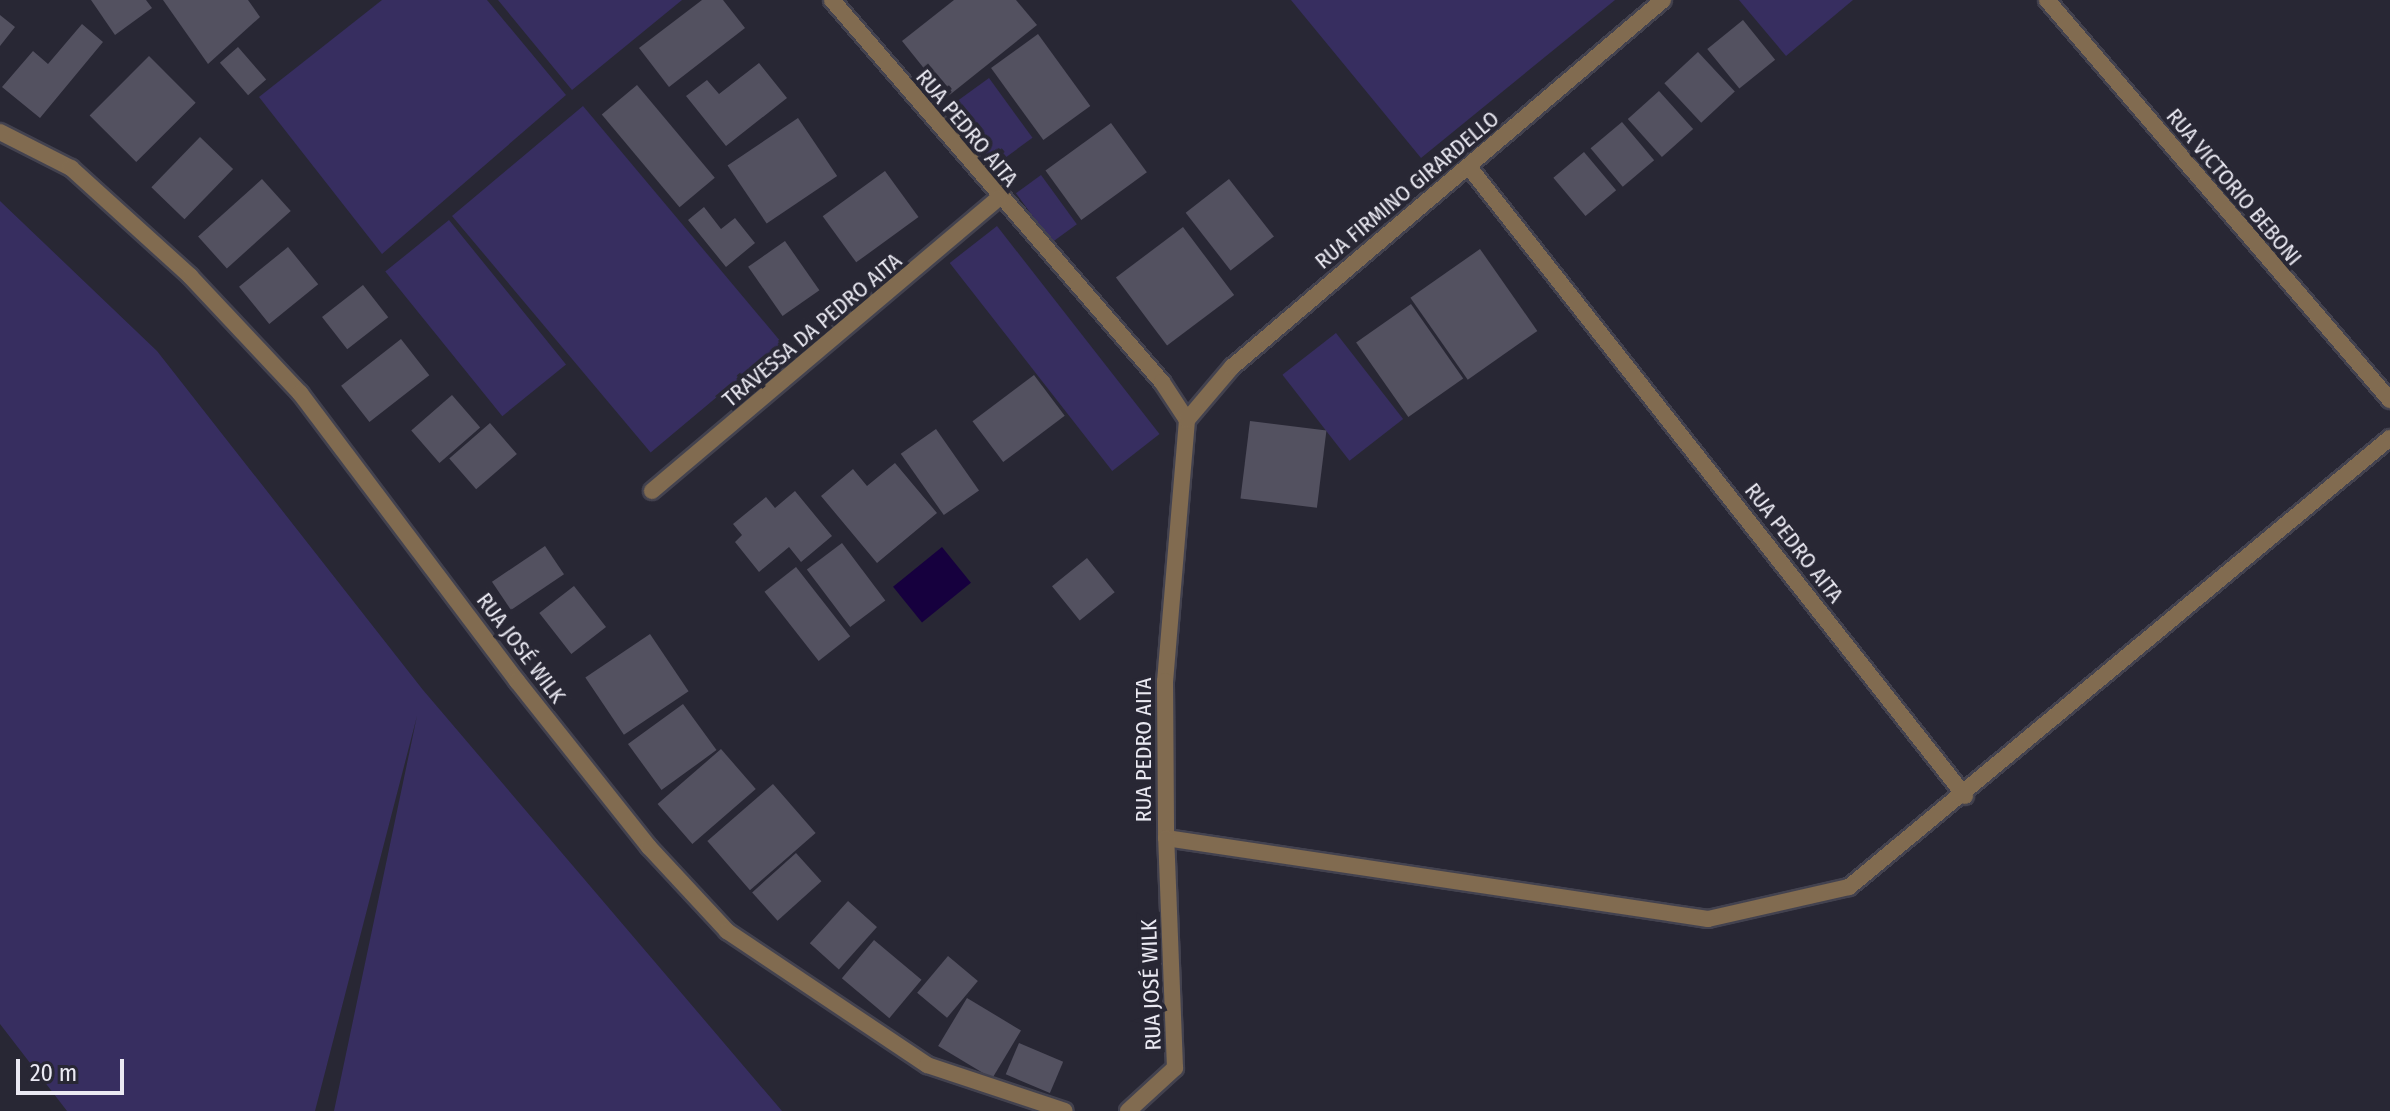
<!DOCTYPE html>
<meta charset="utf-8">
<style>
body{margin:0}
#map{position:relative;width:2390px;height:1111px;overflow:hidden;background:#282734;font-family:"Fira Sans Condensed",sans-serif}
div>[style]{position:absolute}
[style*='--x']{left:calc(var(--x)*1px);top:calc(var(--y)*1px);width:calc(var(--w)*1px);rotate:calc(var(--a)*1deg)}
.green>*{inset:0;background:#372e60;transform-origin:0 0}
.water>*{inset:0;background:#16003e;transform-origin:0 0}
.building>*{inset:0;background:#535160;transform-origin:0 0}
.roads{filter:drop-shadow(2px 0 #43424f) drop-shadow(-2px 0 #43424f) drop-shadow(0 2px #43424f) drop-shadow(0 -2px #43424f)}
.street>*{height:16px;margin:-8px;padding:0 8px;transform-origin:8px;border-radius:8px;background:#816b50}
span{translate:-50% -50%;white-space:nowrap;text-align:center;line-height:1.15;-webkit-text-stroke:8px #282734;paint-order:stroke}
.street-label{font-size:22px;color:#eae9f2}
.scale{position:absolute;left:16px;top:1059px;width:108px;height:36px;box-sizing:border-box;border:4px solid #eae9f2;border-top:0;padding-left:10px;font-size:24px;line-height:28px;white-space:nowrap;color:#eae9f2;-webkit-text-stroke:6px #282734;paint-order:stroke}
</style>
<div id="map">
<div class="green">
<i style="clip-path:polygon(382px 0,487px 0,566px 95px,382px 254px,259px 97px)"></i>
<i style="clip-path:polygon(498px 0,682px 0,572px 90px)"></i>
<i style="clip-path:polygon(1291px 0,1615px 0,1421px 158px)"></i>
<i style="clip-path:polygon(1739px 0,1853px 0,1786px 56px)"></i>
<i style="left:989px;top:78px;width:74px;height:49px;rotate:54deg"></i>
<i style="left:583px;top:106px;width:309px;height:171px;rotate:50deg"></i>
<i style="left:1041px;top:175px;width:61px;height:31px;rotate:54deg"></i>
<i style="clip-path:polygon(0 201px,157px 351px,423px 690px,782px 1111px,334px 1111px,417px 716px,315px 1111px,67px 1111px,0 1024px)"></i>
<i style="left:449px;top:220px;width:186px;height:82px;rotate:51deg"></i>
<i style="left:997px;top:226px;width:264px;height:60px;rotate:52deg"></i>
<i style="left:1336px;top:333px;width:109px;height:68px;rotate:52deg"></i>
</div>
<div class="water">
<i style="left:942px;top:547px;width:46px;height:63px;rotate:51deg"></i>
</div>
<div class="building">
<i style="clip-path:polygon(91px 0,146px 0,152px 8px,115px 35px)"></i>
<i style="clip-path:polygon(163px 0,248px 0,260px 17px,208px 64px)"></i>
<i style="clip-path:polygon(702px 0,723px 0,745px 28px,669px 87px,639px 48px)"></i>
<i style="clip-path:polygon(954px 0,1016px 0,1037px 25px,947px 97px,902px 41px)"></i>
<i style="clip-path:polygon(0 15px,15px 27px,0 46px)"></i>
<i style="left:1743px;top:20px;width:51px;height:46px;rotate:51deg"></i>
<i style="clip-path:polygon(82px 24px,103px 42px,40px 118px,2px 87px,33px 51px,48px 64px)"></i>
<i style="left:1038px;top:34px;width:89px;height:58px;rotate:54deg"></i>
<i style="left:238px;top:47px;width:43px;height:24px;rotate:49deg"></i>
<i style="left:1698px;top:52px;width:54px;height:46px;rotate:47deg"></i>
<i style="left:149px;top:56px;width:66px;height:84px;rotate:45deg"></i>
<i style="clip-path:polygon(759px 63px,787px 98px,726px 146px,686px 96px,707px 80px,719px 94px)"></i>
<i style="left:637px;top:85px;width:121px;height:46px;rotate:50deg"></i>
<i style="left:1659px;top:91px;width:51px;height:42px;rotate:48deg"></i>
<i style="left:798px;top:118px;width:70px;height:85px;rotate:56deg"></i>
<i style="left:1622px;top:122px;width:50px;height:41px;rotate:50deg"></i>
<i style="left:1111px;top:123px;width:61px;height:81px;rotate:54deg"></i>
<i style="left:200px;top:137px;width:46px;height:70px;rotate:44deg"></i>
<i style="left:1584px;top:152px;width:50px;height:40px;rotate:50deg"></i>
<i style="left:885px;top:171px;width:57px;height:77px;rotate:54deg"></i>
<i style="left:262px;top:179px;width:43px;height:86px;rotate:48deg"></i>
<i style="left:1229px;top:179px;width:73px;height:55px;rotate:52deg"></i>
<i style="clip-path:polygon(704px 207px,721px 229px,735px 218px,755px 243px,726px 267px,688px 220px)"></i>
<i style="left:1183px;top:227px;width:85px;height:84px;rotate:53deg"></i>
<i style="left:785px;top:241px;width:60px;height:45px;rotate:55deg"></i>
<i style="left:288px;top:247px;width:48px;height:63px;rotate:51deg"></i>
<i style="left:1480px;top:249px;width:100px;height:85px;rotate:55deg"></i>
<i style="left:363px;top:285px;width:41px;height:52px;rotate:52deg"></i>
<i style="left:1411px;top:304px;width:91px;height:67px;rotate:55deg"></i>
<i style="left:401px;top:339px;width:46px;height:76px;rotate:52deg"></i>
<i style="left:1034px;top:375px;width:51px;height:77px;rotate:53deg"></i>
<i style="left:452px;top:395px;width:43px;height:54px;rotate:49deg"></i>
<i style="left:1250px;top:421px;width:77px;height:78px;rotate:7deg"></i>
<i style="left:490px;top:423px;width:41px;height:54px;rotate:49deg"></i>
<i style="left:936px;top:429px;width:75px;height:43px;rotate:55deg"></i>
<i style="clip-path:polygon(895px 463px,937px 513px,877px 563px,821px 496px,853px 469px,867px 486px)"></i>
<i style="clip-path:polygon(795px 491px,832px 536px,801px 562px,789px 547px,759px 572px,735px 542px,742px 535px,733px 524px,766px 497px,775px 508px)"></i>
<i style="left:842px;top:543px;width:72px;height:44px;rotate:53deg"></i>
<i style="left:545px;top:546px;width:34px;height:64px;rotate:56deg"></i>
<i style="left:1087px;top:558px;width:44px;height:45px;rotate:51deg"></i>
<i style="left:796px;top:567px;width:88px;height:40px;rotate:52deg"></i>
<i style="left:574px;top:586px;width:52px;height:44px;rotate:52deg"></i>
<i style="left:650px;top:634px;width:69px;height:78px;rotate:56deg"></i>
<i style="left:683px;top:704px;width:57px;height:68px;rotate:54deg"></i>
<i style="left:721px;top:749px;width:53px;height:84px;rotate:49deg"></i>
<i style="left:773px;top:784px;width:65px;height:87px;rotate:49deg"></i>
<i style="left:796px;top:853px;width:38px;height:59px;rotate:48deg"></i>
<i style="left:848px;top:901px;width:39px;height:57px;rotate:42deg"></i>
<i style="left:874px;top:940px;width:62px;height:50px;rotate:40deg"></i>
<i style="left:948px;top:956px;width:39px;height:48px;rotate:40deg"></i>
<i style="left:967px;top:998px;width:63px;height:56px;rotate:31deg"></i>
<i style="left:1019px;top:1043px;width:48px;height:34px;rotate:23deg"></i>
</div>
<div class="roads">
<div class="street">
<i style="--x:832;--y:0;--w:505;--a:49.18"></i>
<i style="--x:1162;--y:382;--w:45;--a:56.7"></i>
<i style="--x:1187;--y:420;--w:262;--a:94.8"></i>
<i style="--x:1165;--y:681;--w:157;--a:89.6"></i>
<i style="--x:1166;--y:838;--w:548;--a:8.5"></i>
<i style="--x:1708;--y:919;--w:145;--a:-12.8"></i>
<i style="--x:1849;--y:887;--w:703;--a:-39.69"></i>
<i style="--x:2047;--y:0;--w:527;--a:49.39"></i>
<i style="--x:0;--y:132;--w:80;--a:26.9"></i>
<i style="--x:71;--y:168;--w:161;--a:42.2"></i>
<i style="--x:190;--y:276;--w:161;--a:46.8"></i>
<i style="--x:300;--y:393;--w:361;--a:53"></i>
<i style="--x:517;--y:681;--w:212;--a:51.5"></i>
<i style="--x:649;--y:847;--w:115;--a:47.1"></i>
<i style="--x:727;--y:931;--w:241;--a:33.8"></i>
<i style="--x:927;--y:1065;--w:145;--a:18.4"></i>
<i style="--x:1469;--y:167;--w:801;--a:51.74"></i>
<i style="--x:1187;--y:420;--w:70;--a:-49.7"></i>
<i style="--x:1232;--y:367;--w:566;--a:-40.41"></i>
<i style="--x:652;--y:491;--w:453;--a:-40.2"></i>
<i style="--x:1128;--y:1111;--w:64;--a:-42.5"></i>
<i style="--x:1175;--y:1068;--w:230;--a:-92.2"></i>
</div>
</div>
<div class="street-label">
<span style="left:967px;top:128px;rotate:50deg">RUA PEDRO AITA</span>
<span style="left:2234px;top:187px;rotate:50deg">RUA VICTORIO BEBONI</span>
<span style="left:1407px;top:190px;rotate:-40deg">RUA FIRMINO GIRARDELLO</span>
<span style="left:812px;top:330px;rotate:-40deg">TRAVESSA DA PEDRO AITA</span>
<span style="left:1794px;top:543px;rotate:52deg">RUA PEDRO AITA</span>
<span style="left:521px;top:648px;rotate:53deg">RUA JOSÉ WILK</span>
<span style="left:1144px;top:750px;rotate:-90deg">RUA PEDRO AITA</span>
<span style="left:1151px;top:985px;rotate:-92deg">RUA JOSÉ WILK</span>
</div>
<div class="scale">20 m</div>
</div>
